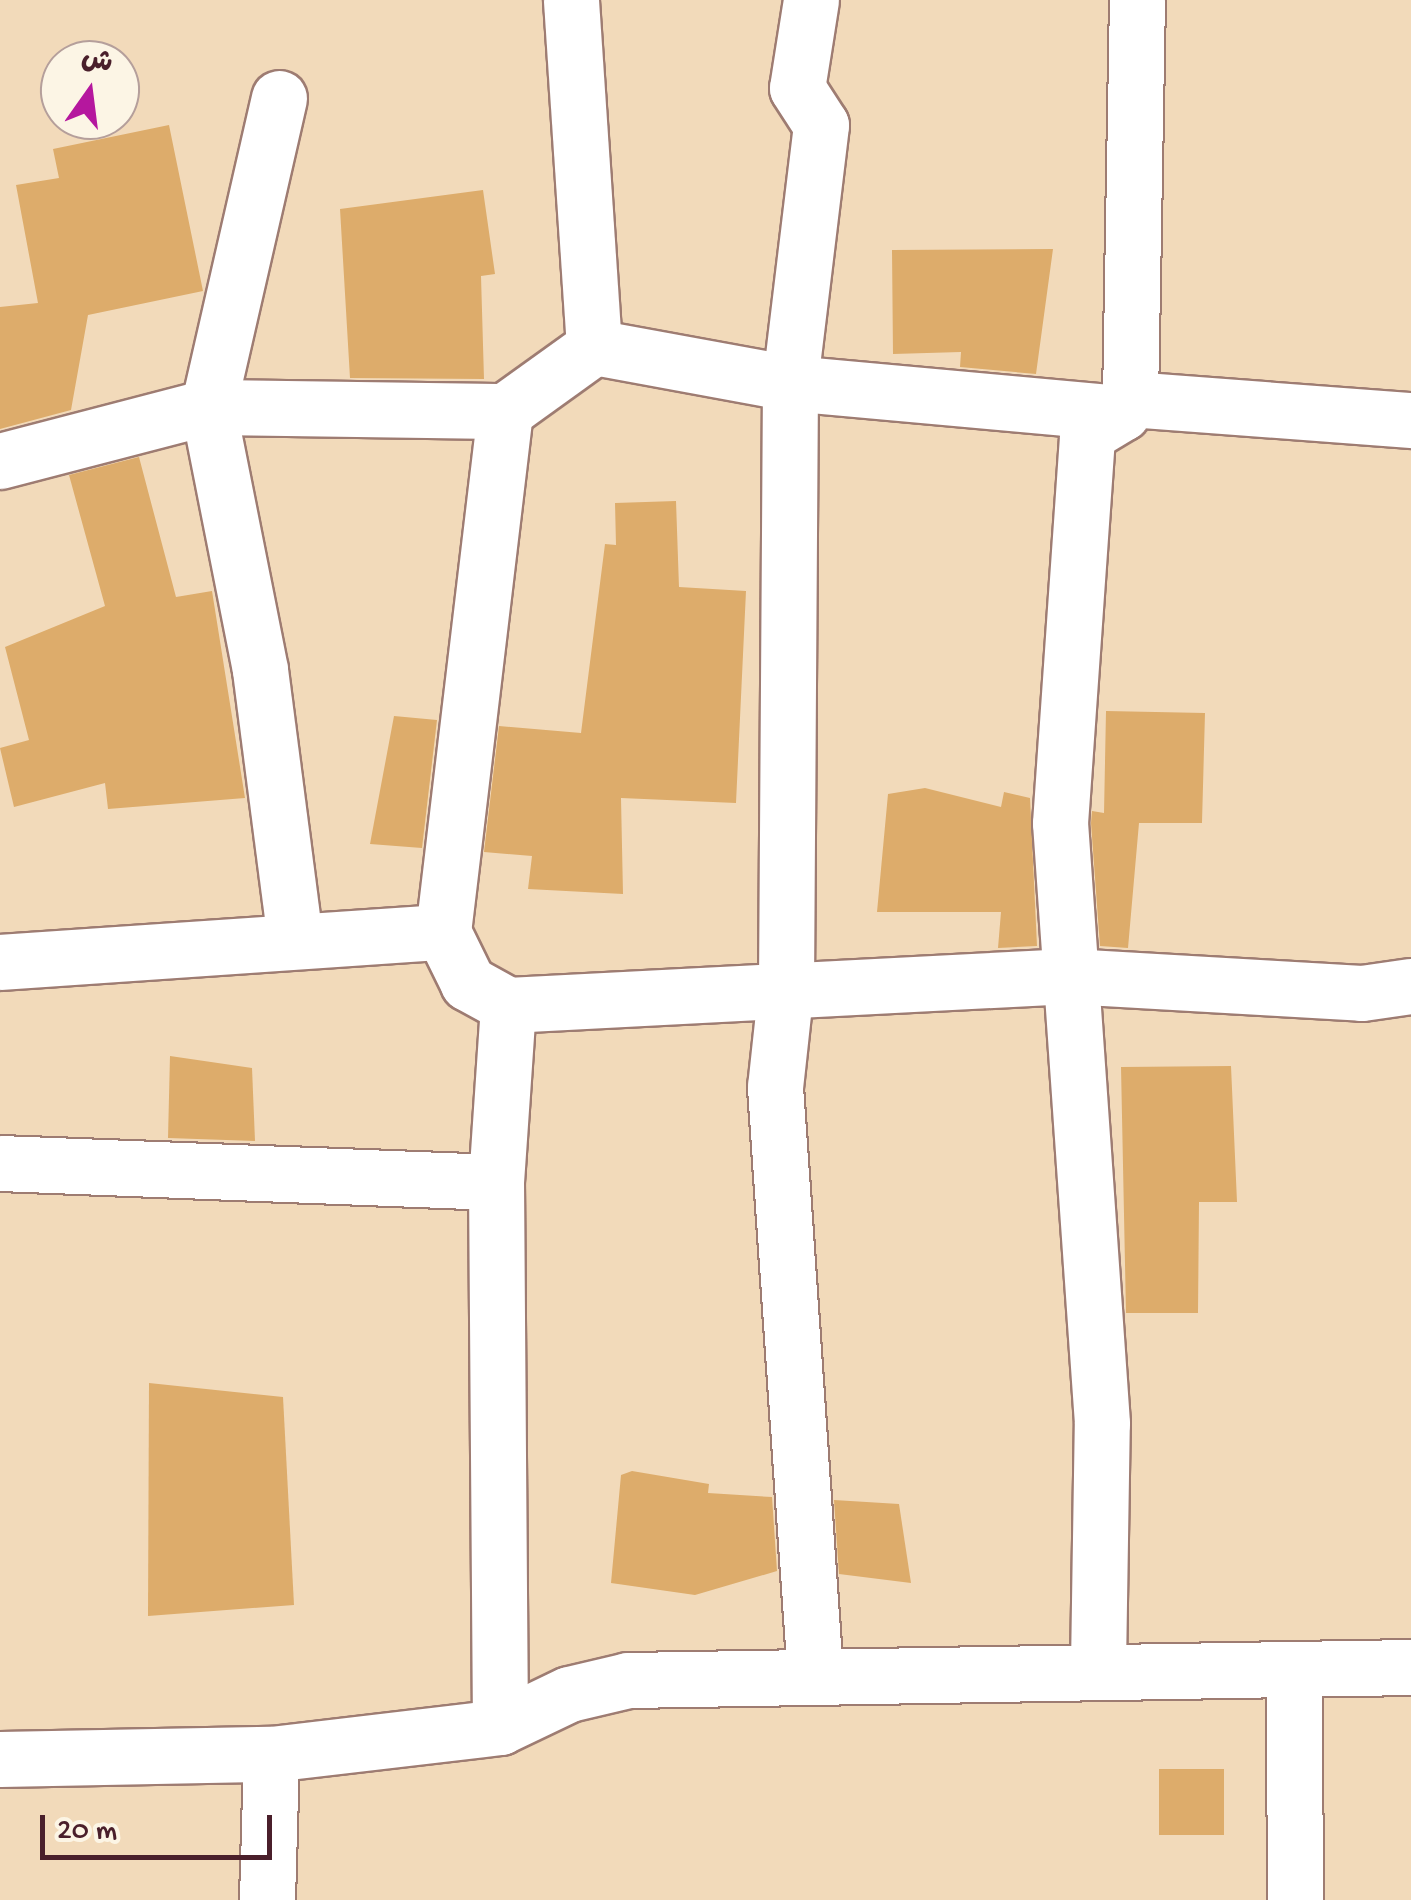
<!DOCTYPE html>
<meta charset="utf-8">
<style>
body{margin:0}
#map{position:relative;width:1411px;height:1900px;overflow:hidden;background:#f2daba;font-family:"Gochi Hand","Playpen Sans Arabic",sans-serif}
div>[style]{position:absolute}
[style*='--x']{left:calc(var(--x)*1px);top:calc(var(--y)*1px);width:calc(var(--w)*1px);rotate:calc(var(--a)*1deg)}
.building>*{inset:0;background:#ddac6b;transform-origin:0 0}
.roads{filter:drop-shadow(2px 0 #9e7c72) drop-shadow(-2px 0 #9e7c72) drop-shadow(0 2px #9e7c72) drop-shadow(0 -2px #9e7c72)}
.minor>*{height:55px;margin:-27.5px;padding:0 27.5px;transform-origin:27.5px;border-radius:27.5px;background:#fff}
span{translate:-50% -50%;white-space:nowrap;text-align:center;line-height:1.15;-webkit-text-stroke:8px #fcf5e5;paint-order:stroke}
.north{position:absolute;left:40px;top:40px;width:100px;height:100px;box-sizing:border-box;background:#fcf5e5;border:2px solid #b59f9b;border-radius:50%;rotate:14deg;font-size:28px;font-weight:700;line-height:40px;text-align:center;color:#4a1f2b}
.north::after{content:'';display:block;margin:auto;width:35px;height:45px;background:#b5179e;clip-path:polygon(50% 0,100% 100%,50% 72%,0 100%)}
.scale{position:absolute;left:40px;top:1815px;width:232px;height:45px;box-sizing:border-box;border:5px solid #4a1f2b;border-top:0;padding-left:12px;font-size:30px;line-height:35px;white-space:nowrap;color:#4a1f2b;-webkit-text-stroke:8px #fcf5e5;paint-order:stroke}
</style>
<div id="map">
<div class="building">
<i style="clip-path:polygon(169px 125px,203px 291px,88px 315px,71px 410px,0 429px,0 307px,38px 303px,16px 185px,59px 178px,53px 149px)"></i>
<i style="clip-path:polygon(483px 190px,495px 274px,481px 276px,484px 379px,350px 378px,340px 209px)"></i>
<i style="clip-path:polygon(1053px 249px,1036px 374px,960px 367px,961px 352px,893px 354px,892px 250px)"></i>
<i style="clip-path:polygon(139px 457px,176px 597px,212px 591px,245px 798px,108px 809px,105px 783px,14px 807px,0 748px,29px 740px,5px 647px,105px 606px,69px 475px)"></i>
<i style="clip-path:polygon(676px 501px,679px 587px,746px 591px,736px 803px,621px 798px,623px 894px,528px 889px,532px 856px,484px 852px,499px 726px,581px 733px,605px 544px,616px 545px,615px 503px)"></i>
<i style="clip-path:polygon(1106px 711px,1205px 713px,1202px 823px,1139px 823px,1128px 948px,1100px 946px,1091px 823px,1092px 811px,1104px 813px)"></i>
<i style="clip-path:polygon(394px 716px,437px 720px,422px 848px,370px 844px)"></i>
<i style="clip-path:polygon(925px 788px,1001px 807px,1004px 792px,1030px 798px,1037px 946px,998px 948px,1001px 912px,877px 912px,888px 794px)"></i>
<i style="clip-path:polygon(170px 1056px,252px 1068px,255px 1141px,168px 1138px)"></i>
<i style="clip-path:polygon(1231px 1066px,1237px 1202px,1199px 1202px,1198px 1313px,1126px 1313px,1121px 1067px)"></i>
<i style="clip-path:polygon(149px 1383px,283px 1397px,294px 1605px,148px 1616px)"></i>
<i style="clip-path:polygon(632px 1471px,709px 1484px,708px 1493px,772px 1497px,777px 1571px,695px 1595px,611px 1583px,621px 1475px)"></i>
<i style="clip-path:polygon(834px 1500px,899px 1504px,911px 1583px,839px 1574px)"></i>
<i style="left:1224px;top:1769px;width:66px;height:65px;rotate:90deg"></i>
</div>
<div class="roads">
<div class="minor">
<i style="--x:811;--y:0;--w:89;--a:99"></i>
<i style="--x:797;--y:88;--w:44;--a:57"></i>
<i style="--x:821;--y:125;--w:260;--a:96.9"></i>
<i style="--x:790;--y:383;--w:603;--a:90.38"></i>
<i style="--x:786;--y:986;--w:102;--a:96.2"></i>
<i style="--x:775;--y:1087;--w:589;--a:86.11"></i>
<i style="--x:279;--y:98;--w:317;--a:102.9"></i>
<i style="--x:208;--y:407;--w:268;--a:78.8"></i>
<i style="--x:260;--y:670;--w:273;--a:82.6"></i>
<i style="--x:594;--y:347;--w:199;--a:10.4"></i>
<i style="--x:790;--y:383;--w:333;--a:5.2"></i>
<i style="--x:1122;--y:413;--w:16;--a:-60"></i>
<i style="--x:1130;--y:399;--w:282;--a:4.3"></i>
<i style="--x:1130;--y:399;--w:399;--a:-89"></i>
<i style="--x:0;--y:461;--w:215;--a:-14.6"></i>
<i style="--x:208;--y:407;--w:297;--a:0.8"></i>
<i style="--x:0;--y:962;--w:444;--a:-3.9"></i>
<i style="--x:508;--y:1005;--w:562;--a:-2.96"></i>
<i style="--x:1069;--y:976;--w:293;--a:3.3"></i>
<i style="--x:1362;--y:993;--w:49;--a:-8.1"></i>
<i style="--x:0;--y:1163;--w:496;--a:2.2"></i>
<i style="--x:1098;--y:1666;--w:243;--a:-89.1"></i>
<i style="--x:1102;--y:1423;--w:601;--a:-94"></i>
<i style="--x:1060;--y:823;--w:390;--a:-86"></i>
<i style="--x:1087;--y:434;--w:41;--a:-31"></i>
<i style="--x:1294;--y:1669;--w:231;--a:89.8"></i>
<i style="--x:500;--y:1727;--w:545;--a:-90.42"></i>
<i style="--x:496;--y:1182;--w:177;--a:-86.1"></i>
<i style="--x:508;--y:1005;--w:46;--a:-151.2"></i>
<i style="--x:468;--y:983;--w:57;--a:-116.1"></i>
<i style="--x:443;--y:932;--w:525;--a:-83.21"></i>
<i style="--x:505;--y:411;--w:110;--a:-35.7"></i>
<i style="--x:594;--y:347;--w:348;--a:-93.8"></i>
<i style="--x:0;--y:1759;--w:271;--a:-1.1"></i>
<i style="--x:271;--y:1754;--w:231;--a:-6.7"></i>
<i style="--x:500;--y:1727;--w:76;--a:-25.6"></i>
<i style="--x:569;--y:1694;--w:61;--a:-13.3"></i>
<i style="--x:628;--y:1680;--w:783;--a:-0.95"></i>
<i style="--x:267;--y:1900;--w:146;--a:-88.4"></i>
</div>
</div>
<div class="north">ش</div>
<div class="scale">20 m</div>
</div>
